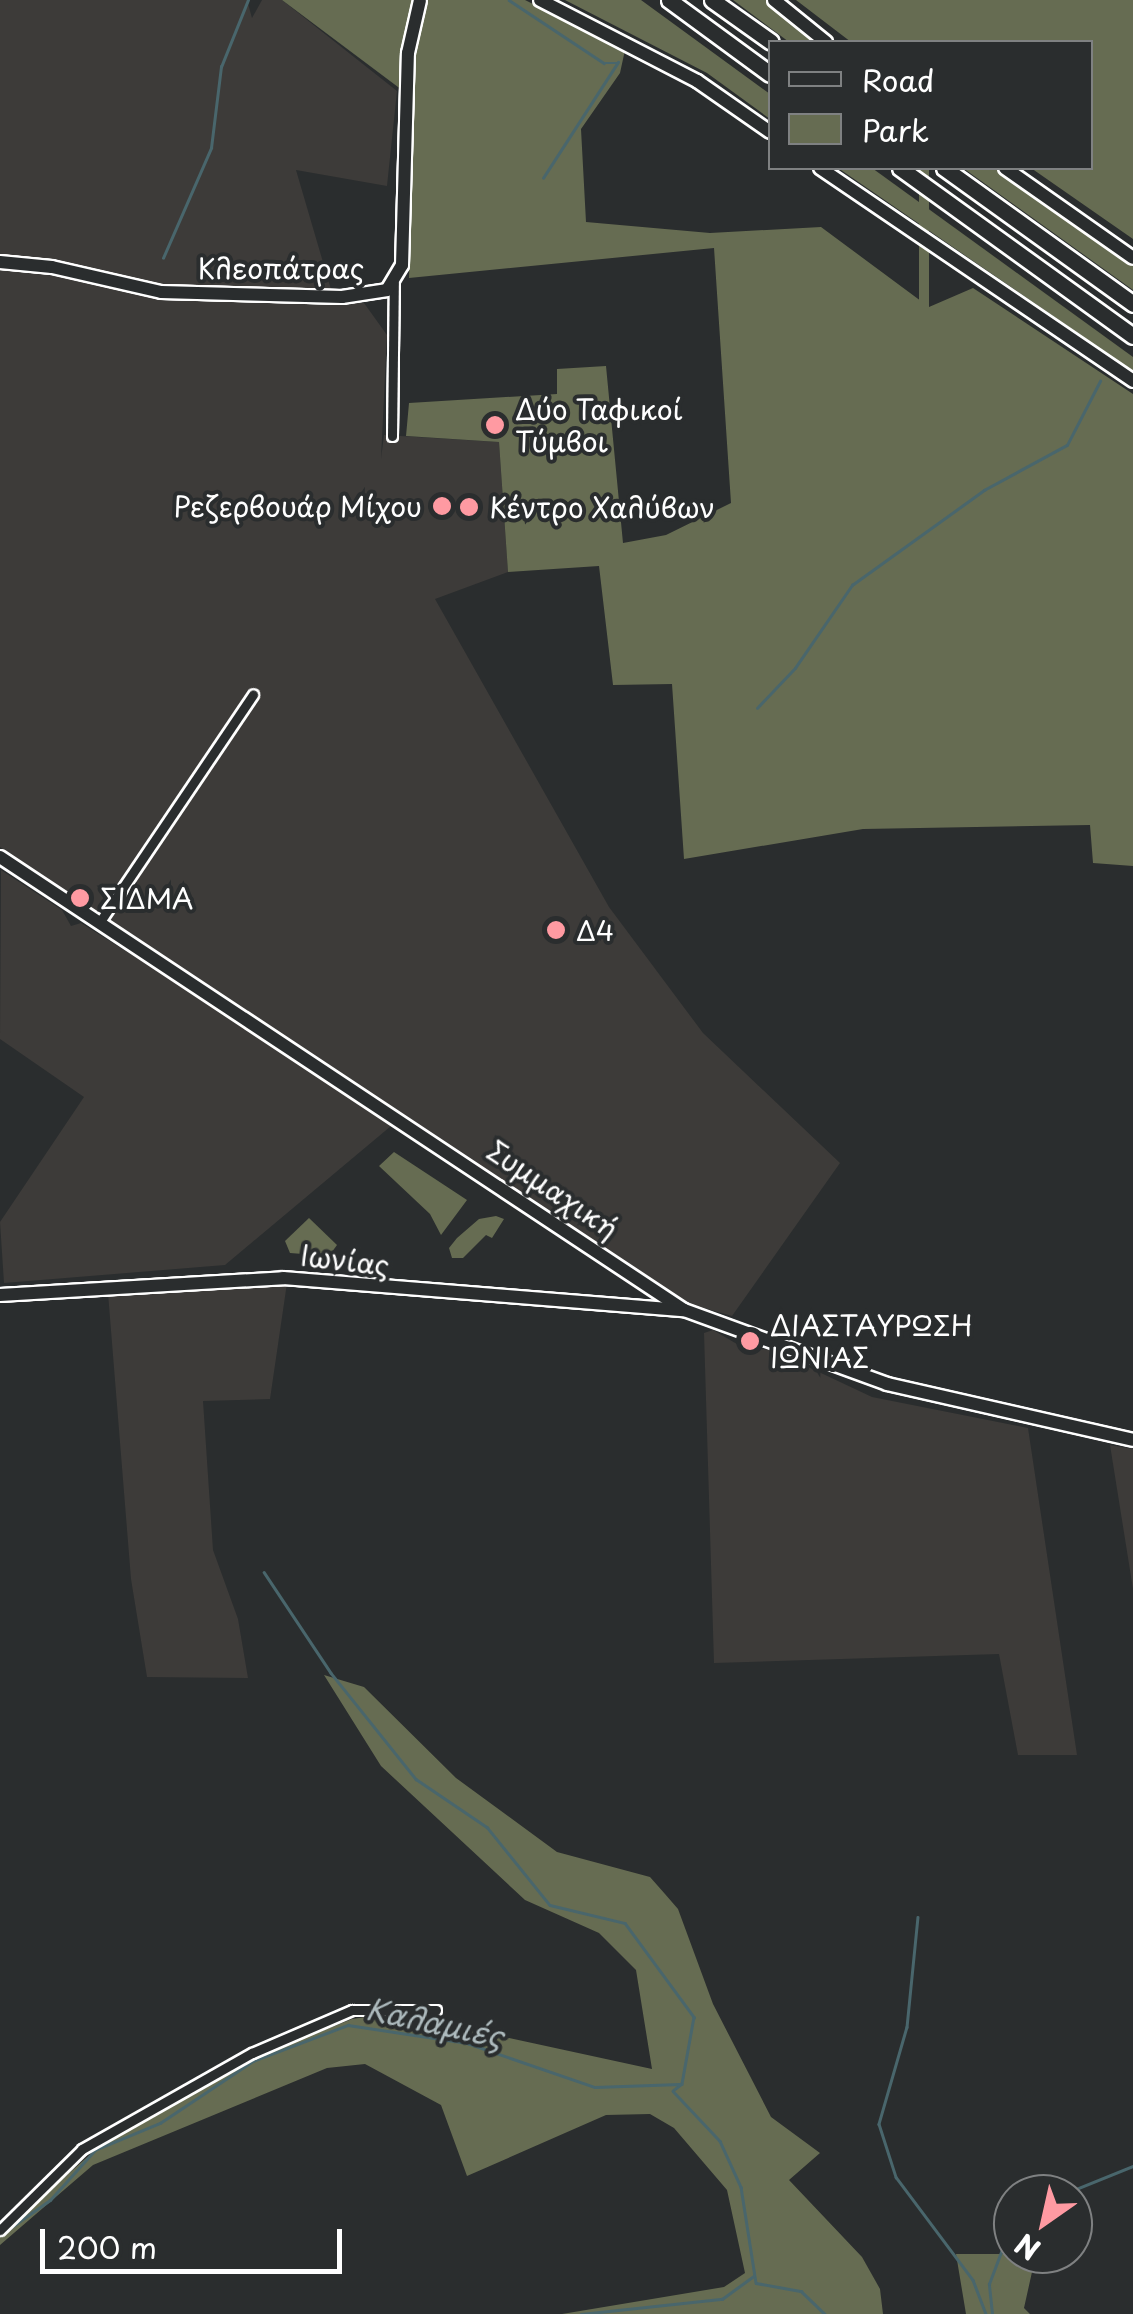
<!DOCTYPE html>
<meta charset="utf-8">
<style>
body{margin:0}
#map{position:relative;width:1133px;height:2314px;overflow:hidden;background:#2a2d2e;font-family:"Playpen Sans",sans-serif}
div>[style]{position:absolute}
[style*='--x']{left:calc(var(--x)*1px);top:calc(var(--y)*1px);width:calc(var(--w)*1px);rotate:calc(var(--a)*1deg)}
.built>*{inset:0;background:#3d3b39}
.green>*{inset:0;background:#666c52;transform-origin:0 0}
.stream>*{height:2.5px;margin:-1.25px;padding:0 1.25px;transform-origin:1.25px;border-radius:1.25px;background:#49666c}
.roads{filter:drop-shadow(2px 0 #fff) drop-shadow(-2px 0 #fff) drop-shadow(0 2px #fff) drop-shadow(0 -2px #fff)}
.street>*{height:9px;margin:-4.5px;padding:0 4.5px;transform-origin:4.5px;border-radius:4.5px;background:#2a2d2e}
.secondary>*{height:12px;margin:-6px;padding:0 6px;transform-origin:6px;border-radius:6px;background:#2a2d2e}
.highway>*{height:15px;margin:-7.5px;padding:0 7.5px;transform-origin:7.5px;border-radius:7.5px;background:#2a2d2e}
.dots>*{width:28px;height:28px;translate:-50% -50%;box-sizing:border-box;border:5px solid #2a2d2e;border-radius:50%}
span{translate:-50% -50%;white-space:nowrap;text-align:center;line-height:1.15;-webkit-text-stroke:8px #2a2d2e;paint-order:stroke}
.street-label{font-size:28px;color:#fff}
.poi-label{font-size:28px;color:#fff}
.left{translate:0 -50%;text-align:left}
.right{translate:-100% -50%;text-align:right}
.water-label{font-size:30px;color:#adbabd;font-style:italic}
.legend{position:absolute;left:768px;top:40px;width:325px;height:130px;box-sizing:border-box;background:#2a2d2e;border:2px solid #7f8182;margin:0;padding:12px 18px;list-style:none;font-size:30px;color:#fff}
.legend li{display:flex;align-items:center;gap:20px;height:50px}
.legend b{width:50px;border:2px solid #7f8182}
.north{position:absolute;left:993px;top:2174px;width:100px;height:100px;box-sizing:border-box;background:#2a2d2e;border:2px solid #7f8182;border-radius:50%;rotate:214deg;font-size:28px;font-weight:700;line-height:40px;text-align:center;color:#fff}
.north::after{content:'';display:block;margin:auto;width:35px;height:45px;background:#ff9aa2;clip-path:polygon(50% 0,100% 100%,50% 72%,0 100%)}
.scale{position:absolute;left:40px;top:2229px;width:302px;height:45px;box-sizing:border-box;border:5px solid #fff;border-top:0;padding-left:12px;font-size:30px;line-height:35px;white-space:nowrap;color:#fff;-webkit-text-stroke:8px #2a2d2e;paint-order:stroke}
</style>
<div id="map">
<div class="built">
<i style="clip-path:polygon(0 0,247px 0,252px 18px,262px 0,282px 0,397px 91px,387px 186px,296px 170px,335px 303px,364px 303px,387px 335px,381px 459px,384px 435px,499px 442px,508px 572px,435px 599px,609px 907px,703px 1033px,840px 1163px,732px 1316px,690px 1304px,0 847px)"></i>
<i style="clip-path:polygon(1px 870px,62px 910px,71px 926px,81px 923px,397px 1121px,225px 1265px,4px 1283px,0 1222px,84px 1097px,0 1039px)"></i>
<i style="clip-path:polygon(287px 1283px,270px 1399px,203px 1401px,213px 1550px,238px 1619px,248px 1678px,147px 1677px,131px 1579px,108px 1293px)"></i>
<i style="clip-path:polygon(713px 1330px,742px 1347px,772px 1350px,872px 1397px,1028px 1428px,1077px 1755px,1018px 1755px,999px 1654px,714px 1663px,704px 1333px)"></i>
<i style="clip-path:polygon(1110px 1445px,1133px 1449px,1133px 1589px)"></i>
</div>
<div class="green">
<i style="clip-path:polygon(282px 0,525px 0,625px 50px,620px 73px,581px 129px,586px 222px,710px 233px,821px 227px,929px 307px,973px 288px,1133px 394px,1133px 866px,1093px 863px,1090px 825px,863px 829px,684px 859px,672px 684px,613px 685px,599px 566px,508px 572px,499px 442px,406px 436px,409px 403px,557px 394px,557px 369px,606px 366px,623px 543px,666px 535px,731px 503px,714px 248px,409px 278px,414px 99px)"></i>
<i style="clip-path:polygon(565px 0,641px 0,770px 94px,770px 119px,707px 73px)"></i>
<i style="clip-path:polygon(733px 0,773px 0,823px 42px,789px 42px)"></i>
<i style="clip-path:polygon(796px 0,1133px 0,1133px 239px,1031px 168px,1090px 168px,1090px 42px,851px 42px)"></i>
<i style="clip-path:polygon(838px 168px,872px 168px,1133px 357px,1133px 371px)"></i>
<i style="left:919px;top:168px;width:10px;height:264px"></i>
<i style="clip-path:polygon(963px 168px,996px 168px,1133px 264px,1133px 290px)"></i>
<i style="clip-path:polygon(394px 1152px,467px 1200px,441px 1235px,430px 1214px,379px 1166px)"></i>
<i style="clip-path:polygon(496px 1216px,504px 1219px,492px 1238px,486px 1235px,463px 1258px,452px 1258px,449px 1248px,457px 1238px,479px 1219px)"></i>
<i style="clip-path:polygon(309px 1218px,337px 1245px,329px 1256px,290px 1253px,285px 1241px)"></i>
<i style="clip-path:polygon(324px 1675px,364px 1687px,456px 1778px,557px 1852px,650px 1877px,665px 1894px,678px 1909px,713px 2004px,771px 2117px,820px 2153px,789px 2180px,862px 2257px,880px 2289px,883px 2314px,562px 2314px,724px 2287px,745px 2273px,727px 2190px,674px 2128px,650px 2114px,606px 2115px,467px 2176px,441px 2105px,365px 2064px,327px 2068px,93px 2165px,0 2245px,0 2235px,94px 2151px,249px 2060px,352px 2019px,394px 2013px,652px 2069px,636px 1970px,599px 1933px,525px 1900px,381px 1766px)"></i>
<i style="clip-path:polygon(1013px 2246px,1013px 2254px,1036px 2254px,1024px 2308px,1030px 2314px,966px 2314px,956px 2254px,1005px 2254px)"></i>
</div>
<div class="stream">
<i style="--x:509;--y:0;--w:114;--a:33.6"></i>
<i style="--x:604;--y:63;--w:13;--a:0"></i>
<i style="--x:543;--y:178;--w:138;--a:-57.1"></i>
<i style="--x:163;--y:258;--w:120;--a:-66.4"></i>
<i style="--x:211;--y:148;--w:82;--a:-83"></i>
<i style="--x:221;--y:67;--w:72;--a:-68.1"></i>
<i style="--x:757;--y:708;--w:55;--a:-46.5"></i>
<i style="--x:795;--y:668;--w:101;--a:-55.5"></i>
<i style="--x:852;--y:585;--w:163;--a:-35.7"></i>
<i style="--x:984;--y:490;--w:94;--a:-28.5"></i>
<i style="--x:1067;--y:445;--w:72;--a:-62.7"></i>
<i style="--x:264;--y:1572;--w:121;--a:56.4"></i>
<i style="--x:331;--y:1673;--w:136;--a:51.3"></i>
<i style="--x:416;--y:1779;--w:86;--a:34.1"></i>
<i style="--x:487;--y:1827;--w:100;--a:51.1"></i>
<i style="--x:550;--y:1905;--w:77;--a:13.5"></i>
<i style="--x:625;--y:1923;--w:117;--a:53.7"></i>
<i style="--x:694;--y:2017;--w:68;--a:100.2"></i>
<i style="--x:682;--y:2084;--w:11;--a:142"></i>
<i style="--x:673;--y:2091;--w:69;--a:46.8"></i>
<i style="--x:720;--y:2141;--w:51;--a:65.5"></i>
<i style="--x:741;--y:2187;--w:97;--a:81.1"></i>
<i style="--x:756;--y:2283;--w:46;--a:10.1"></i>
<i style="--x:801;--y:2291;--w:33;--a:44"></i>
<i style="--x:918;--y:1917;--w:111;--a:95.7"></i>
<i style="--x:907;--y:2027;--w:101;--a:106.1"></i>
<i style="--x:879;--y:2124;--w:56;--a:72.2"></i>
<i style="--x:896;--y:2177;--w:129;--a:53.2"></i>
<i style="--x:973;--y:2280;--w:36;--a:69"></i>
<i style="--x:1064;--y:2194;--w:74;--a:-22.1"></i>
<i style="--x:0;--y:2235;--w:61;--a:-35"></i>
<i style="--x:50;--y:2200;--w:67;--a:-48"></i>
<i style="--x:95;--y:2150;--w:70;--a:-22.6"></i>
<i style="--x:160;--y:2123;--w:112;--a:-33.7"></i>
<i style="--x:253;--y:2061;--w:102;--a:-20.8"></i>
<i style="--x:348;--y:2025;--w:120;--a:8.6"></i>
<i style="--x:467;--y:2043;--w:135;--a:19"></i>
<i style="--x:595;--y:2087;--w:85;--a:-2"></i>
<i style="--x:581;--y:2314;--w:142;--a:-6.1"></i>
<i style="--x:722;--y:2299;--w:39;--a:-36"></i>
<i style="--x:992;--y:2314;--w:30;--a:-96"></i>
<i style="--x:989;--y:2284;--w:68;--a:-69.4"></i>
</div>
<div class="roads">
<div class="street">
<i style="--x:392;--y:436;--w:153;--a:-89.3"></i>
<i style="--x:101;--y:920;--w:272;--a:-56"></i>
<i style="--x:0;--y:2230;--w:115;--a:-44.6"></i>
<i style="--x:82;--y:2149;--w:195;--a:-29.5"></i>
<i style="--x:252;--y:2053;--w:109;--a:-23.3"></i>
<i style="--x:352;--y:2010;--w:84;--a:0"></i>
</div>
<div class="secondary">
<i style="--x:540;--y:0;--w:177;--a:27.3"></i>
<i style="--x:697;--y:81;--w:89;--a:34.9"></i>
<i style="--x:774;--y:0;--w:67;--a:38.9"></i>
<i style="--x:820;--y:168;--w:379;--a:34.2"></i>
<i style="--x:1005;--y:168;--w:156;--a:35.1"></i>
<i style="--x:0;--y:262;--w:52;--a:5.5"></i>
<i style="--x:52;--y:267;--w:112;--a:12.9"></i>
<i style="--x:161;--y:292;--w:181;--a:1.6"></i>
<i style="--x:342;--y:297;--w:46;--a:-8.8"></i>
<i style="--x:387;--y:290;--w:29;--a:-59"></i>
<i style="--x:402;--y:265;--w:212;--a:-88.4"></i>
<i style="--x:408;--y:53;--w:54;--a:-77.2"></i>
<i style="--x:0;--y:857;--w:820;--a:33.52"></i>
<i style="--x:684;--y:1310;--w:216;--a:20"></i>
<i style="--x:887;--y:1384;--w:252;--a:12.8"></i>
<i style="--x:0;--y:1295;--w:284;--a:-3.4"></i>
<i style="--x:283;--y:1278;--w:402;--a:4.6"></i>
</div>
<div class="highway">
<i style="--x:669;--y:0;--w:125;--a:36.2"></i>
<i style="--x:712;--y:0;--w:72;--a:35.4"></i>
<i style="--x:900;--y:168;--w:287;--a:35.8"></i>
<i style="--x:944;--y:168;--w:233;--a:35.7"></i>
</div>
</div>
<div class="dots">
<i style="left:495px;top:425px;background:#ff9aa2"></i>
<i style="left:442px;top:506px;background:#ff9aa2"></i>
<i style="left:469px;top:507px;background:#ff9aa2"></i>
<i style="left:80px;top:898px;background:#ff9aa2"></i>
<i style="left:556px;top:930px;background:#ff9aa2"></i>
<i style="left:750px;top:1341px;background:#ff9aa2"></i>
</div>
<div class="street-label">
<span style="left:281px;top:268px">Κλεοπάτρας</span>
<span style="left:553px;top:1189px;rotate:34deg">Συμμαχική</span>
<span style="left:345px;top:1260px;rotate:7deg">Ιωνίας</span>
</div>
<div class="poi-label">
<span class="left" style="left:515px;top:425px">Δύο Ταφικοί<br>Τύμβοι</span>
<span class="right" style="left:422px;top:506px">Ρεζερβουάρ Μίχου</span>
<span class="left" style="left:489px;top:507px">Κέντρο Χαλύβων</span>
<span class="left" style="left:100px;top:898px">ΣΙΔΜΑ</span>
<span class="left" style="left:576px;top:930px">Δ4</span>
<span class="left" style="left:770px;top:1341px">ΔΙΑΣΤΑΥΡΩΣΗ<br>ΙΩΝΙΑΣ</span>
</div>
<div class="water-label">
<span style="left:435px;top:2022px;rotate:12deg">Καλαμιές</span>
</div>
<ul class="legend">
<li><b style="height:12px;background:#2a2d2e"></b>Road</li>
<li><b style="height:28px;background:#666c52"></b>Park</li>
</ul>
<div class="north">N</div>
<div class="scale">200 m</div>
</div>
